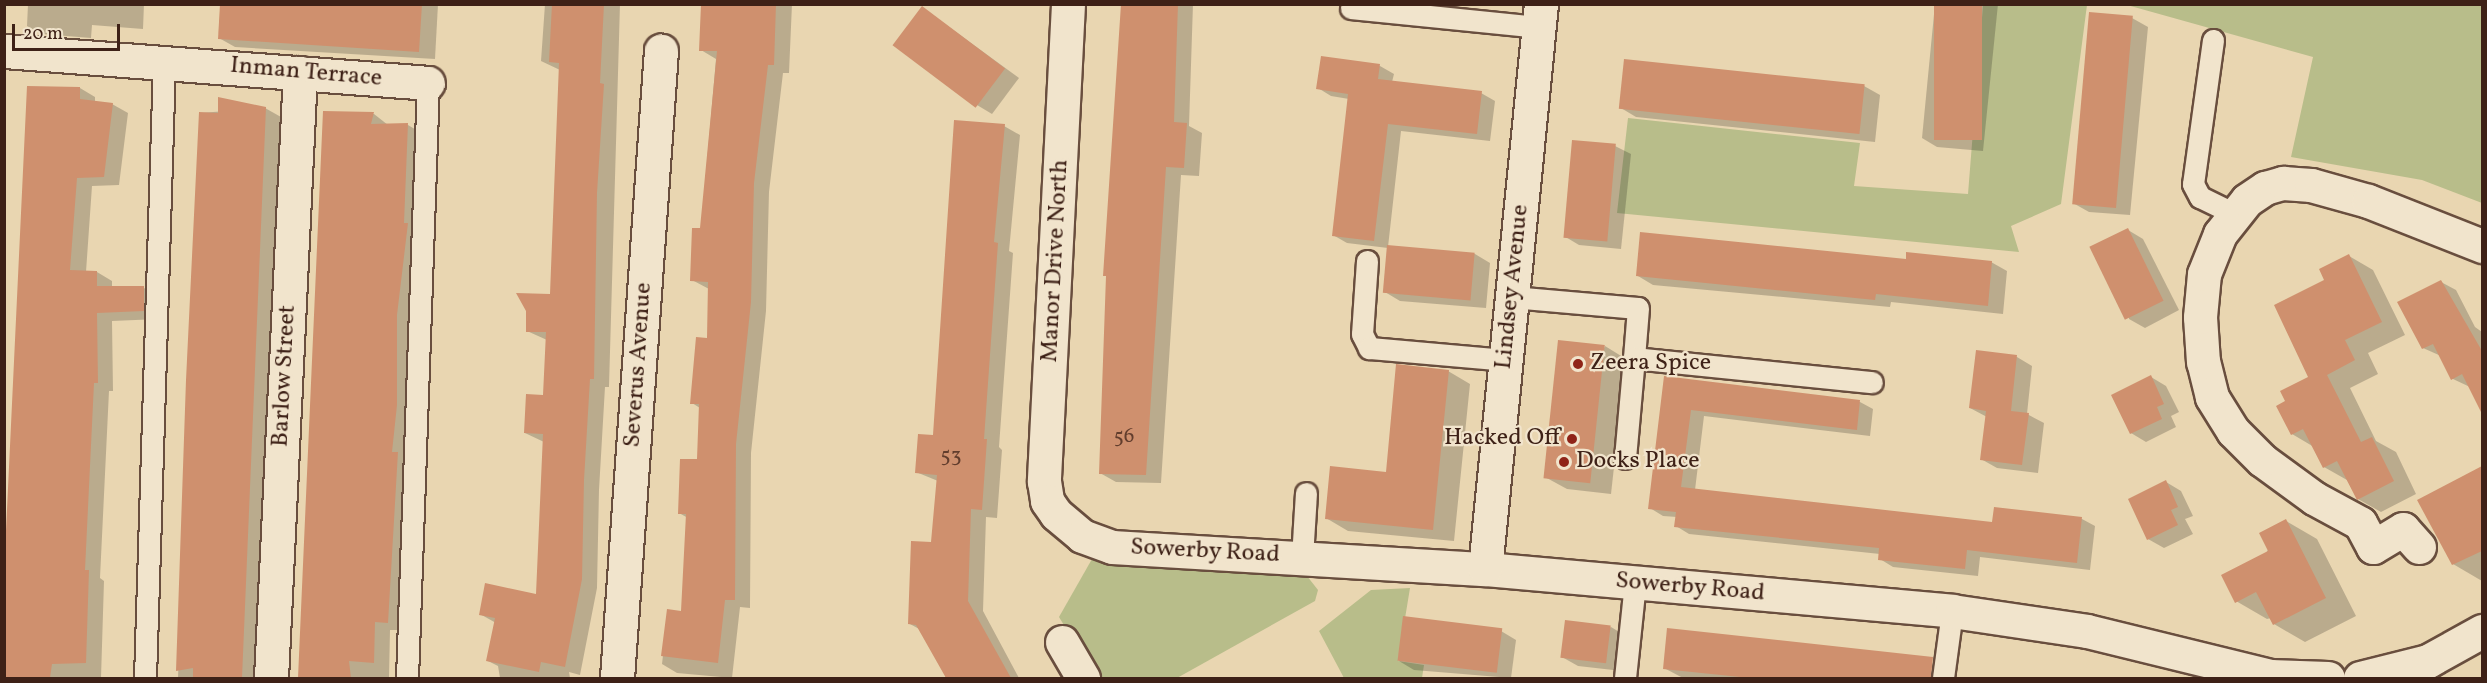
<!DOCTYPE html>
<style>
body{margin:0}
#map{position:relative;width:2487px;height:683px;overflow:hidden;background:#e9d6b1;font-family:Vollkorn,serif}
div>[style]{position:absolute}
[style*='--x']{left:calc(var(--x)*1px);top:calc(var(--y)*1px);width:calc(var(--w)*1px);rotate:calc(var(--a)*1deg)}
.green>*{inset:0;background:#b8bd8a}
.shadow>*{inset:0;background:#0003}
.building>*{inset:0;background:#cf906e;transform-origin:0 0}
.roads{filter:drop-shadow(2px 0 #694e3e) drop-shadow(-2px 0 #694e3e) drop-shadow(0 2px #694e3e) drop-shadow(0 -2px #694e3e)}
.lane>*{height:21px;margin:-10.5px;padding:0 10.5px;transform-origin:10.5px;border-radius:10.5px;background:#f1e4cc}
.street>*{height:33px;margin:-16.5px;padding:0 16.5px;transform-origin:16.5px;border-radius:16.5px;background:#f1e4cc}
.dots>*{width:16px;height:16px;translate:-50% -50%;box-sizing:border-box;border:3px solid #f1e4cc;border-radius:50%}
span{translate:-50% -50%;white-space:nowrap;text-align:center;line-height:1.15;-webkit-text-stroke:4.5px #f1e4cc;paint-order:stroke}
.number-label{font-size:21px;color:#623d2d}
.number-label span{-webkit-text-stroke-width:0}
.street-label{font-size:24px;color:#3e2117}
.poi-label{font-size:24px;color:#3e2117}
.left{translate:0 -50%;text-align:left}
.right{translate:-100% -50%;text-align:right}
.frame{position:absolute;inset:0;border:6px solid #3e2117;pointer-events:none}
.scale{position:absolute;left:12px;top:24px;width:108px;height:27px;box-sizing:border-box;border:3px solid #3e2117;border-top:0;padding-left:8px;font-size:18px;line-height:21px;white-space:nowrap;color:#3e2117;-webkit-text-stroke:4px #f1e4cc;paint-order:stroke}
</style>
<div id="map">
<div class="green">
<i style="clip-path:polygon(1983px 5px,2087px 5px,2061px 204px,2011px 226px,2019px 252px,1617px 213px,1628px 118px,1860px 143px,1854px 186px,1968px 194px)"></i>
<i style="clip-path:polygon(2127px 5px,2482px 5px,2482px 203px,2422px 180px,2291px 157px,2313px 57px)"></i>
<i style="clip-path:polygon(1092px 559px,1307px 576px,1318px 590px,1315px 601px,1177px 678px,1096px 678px,1059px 617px)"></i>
<i style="clip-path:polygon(1410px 588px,1398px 661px,1424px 665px,1422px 678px,1344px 678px,1319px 631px,1371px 590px)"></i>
</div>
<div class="shadow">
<i style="clip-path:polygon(28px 4px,144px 4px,143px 29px,92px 25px,91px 38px,42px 34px,27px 26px)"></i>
<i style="clip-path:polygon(222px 4px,438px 4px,435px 59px,235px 47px,219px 38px)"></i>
<i style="clip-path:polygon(545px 4px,620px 4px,609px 387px,605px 387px,599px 490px,597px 588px,580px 675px,569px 672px,570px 678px,500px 678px,498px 666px,488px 661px,496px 623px,480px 614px,538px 596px,544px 442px,525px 433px,544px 396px,547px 340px,527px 331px,552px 296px,560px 70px,541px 61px)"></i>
<i style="clip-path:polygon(702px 4px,792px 4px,789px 73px,783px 73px,769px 192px,766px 311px,751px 453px,750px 608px,740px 607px,732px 678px,677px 673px,662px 664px,668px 611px,682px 613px,688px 518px,679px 513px,698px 461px,700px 408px,692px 403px,708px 339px,709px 289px,692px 280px,701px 230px,716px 59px,701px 50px)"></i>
<i style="clip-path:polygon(1123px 4px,1193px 4px,1189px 126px,1202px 133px,1199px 176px,1181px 175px,1161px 483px,1116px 482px,1100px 473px)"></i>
<i style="clip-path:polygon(1935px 4px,1998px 4px,1983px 151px,1937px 147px,1922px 138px)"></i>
<i style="clip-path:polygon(923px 8px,1019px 78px,992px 114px,977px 105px)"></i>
<i style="clip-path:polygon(2132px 18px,2148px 27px,2130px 215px,2089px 212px,2073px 203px)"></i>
<i style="clip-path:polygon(1323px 57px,1380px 66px,1394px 74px,1392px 82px,1481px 93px,1495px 101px,1490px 141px,1401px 131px,1388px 247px,1475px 254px,1490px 263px,1486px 308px,1400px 301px,1385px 292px,1388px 248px,1347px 243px,1333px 235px,1349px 99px,1331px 96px,1318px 88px)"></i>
<i style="clip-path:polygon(1864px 86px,1880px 95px,1875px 142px,1636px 117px,1621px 108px)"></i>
<i style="clip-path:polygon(80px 88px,95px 97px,95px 102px,112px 104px,128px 113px,119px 185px,92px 186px,86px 272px,97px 272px,112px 281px,112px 288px,144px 288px,159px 297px,159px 319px,112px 321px,113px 391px,109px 391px,100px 578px,104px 581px,101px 678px,4px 678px,4px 606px)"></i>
<i style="clip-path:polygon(265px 108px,281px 117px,257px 678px,178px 678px,200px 113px)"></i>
<i style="clip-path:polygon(324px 113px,374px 114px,388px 125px,408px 125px,423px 134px,403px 630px,390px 630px,389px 678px,302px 678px)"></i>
<i style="clip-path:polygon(1004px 126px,1020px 135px,1009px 251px,1013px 253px,999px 447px,1002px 450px,997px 518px,986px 517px,983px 611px,1019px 678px,948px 678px,921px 630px,910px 624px,932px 543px,938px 481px,916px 472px,934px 436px)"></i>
<i style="clip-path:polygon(1615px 146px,1631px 154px,1621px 249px,1579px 245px,1564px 236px)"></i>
<i style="clip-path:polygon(2128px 230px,2143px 239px,2179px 310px,2145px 328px,2129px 319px)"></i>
<i style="clip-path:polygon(2349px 256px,2373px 270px,2405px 335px,2368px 353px,2378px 374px,2350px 388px,2376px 441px,2396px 452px,2416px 494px,2381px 512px,2358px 499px,2347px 480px,2324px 467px,2314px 447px,2292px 434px,2287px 402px,2310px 377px,2326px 281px)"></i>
<i style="clip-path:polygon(1907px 260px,1991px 262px,2007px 271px,2003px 314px,1891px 302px,1890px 307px,1653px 285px,1638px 276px)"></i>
<i style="clip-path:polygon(2441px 282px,2456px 290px,2475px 327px,2482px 332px,2482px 410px,2470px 387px,2453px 379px,2441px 356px,2423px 348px)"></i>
<i style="clip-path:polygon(1605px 346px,1626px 359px,1611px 494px,1567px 489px,1545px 477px)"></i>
<i style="clip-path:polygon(1977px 352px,2017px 357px,2032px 366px,2027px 414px,2044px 423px,2038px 473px,1997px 468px,1981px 459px,1987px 417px,1970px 408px)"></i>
<i style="clip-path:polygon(1448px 371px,1470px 384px,1454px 541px,1348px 531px,1326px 518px,1387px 473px)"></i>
<i style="clip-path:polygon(2151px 377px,2166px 386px,2179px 412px,2171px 416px,2176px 427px,2146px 442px,2131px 433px)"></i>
<i style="clip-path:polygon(1665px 378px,1860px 402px,1873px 409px,1870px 436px,1704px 416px,1695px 490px,1994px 524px,1996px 508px,2082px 519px,2095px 526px,2090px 570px,1980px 557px,1978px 576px,1893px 567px,1880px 559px,1880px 554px,1689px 534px,1676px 526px,1677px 517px,1663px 516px,1650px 508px)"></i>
<i style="clip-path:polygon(2481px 468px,2482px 469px,2482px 581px,2453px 564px)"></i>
<i style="clip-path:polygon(2166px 482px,2181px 491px,2193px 516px,2185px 519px,2193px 534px,2164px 548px,2148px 539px)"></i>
<i style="clip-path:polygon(2286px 521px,2317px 539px,2356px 616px,2305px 642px,2274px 624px,2271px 618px,2267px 619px,2236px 601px)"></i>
<i style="clip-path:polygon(1611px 627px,1626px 636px,1622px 671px,1578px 666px,1562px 657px)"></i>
<i style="clip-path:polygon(1501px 631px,1516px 640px,1511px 678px,1414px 670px,1399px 661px)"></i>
<i style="clip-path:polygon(1918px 666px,1935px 678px,1683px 678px,1664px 668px)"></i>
</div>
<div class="building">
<i style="clip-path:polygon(220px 4px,422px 4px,419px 52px,218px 39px)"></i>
<i style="clip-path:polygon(552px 4px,604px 4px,600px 83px,604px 84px,597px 193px,594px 379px,590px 379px,584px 480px,582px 579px,565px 667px,541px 662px,539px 672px,486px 661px,495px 618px,479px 615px,485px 583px,536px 594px,543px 434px,524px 433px,526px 394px,543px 395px,546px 332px,526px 332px,526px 311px,516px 293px,550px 294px,559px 63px,549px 62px)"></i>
<i style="clip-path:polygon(701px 4px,776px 4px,774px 65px,768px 65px,754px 183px,751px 302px,736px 444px,735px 600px,725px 600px,718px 663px,661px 656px,667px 609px,681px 611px,686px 514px,678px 514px,680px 459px,697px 459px,699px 404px,690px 404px,696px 337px,707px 338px,708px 282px,690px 281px,692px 228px,700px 228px,717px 51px,699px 51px)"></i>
<i style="clip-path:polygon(1121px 4px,1178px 4px,1174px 122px,1187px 123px,1184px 168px,1166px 167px,1146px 475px,1099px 474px,1106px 276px,1103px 276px)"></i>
<i style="left:1934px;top:4px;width:48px;height:136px"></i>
<i style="left:922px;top:6px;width:104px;height:49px;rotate:37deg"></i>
<i style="left:2089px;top:12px;width:44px;height:193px;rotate:5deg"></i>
<i style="clip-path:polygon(1321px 56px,1380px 64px,1378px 79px,1482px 91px,1477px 134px,1388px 124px,1374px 241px,1332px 236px,1348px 94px,1316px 89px)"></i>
<i style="left:1624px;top:59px;width:242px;height:50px;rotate:6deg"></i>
<i style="clip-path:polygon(27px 86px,80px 87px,80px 99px,113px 103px,104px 177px,77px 178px,70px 270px,97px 271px,97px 286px,144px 286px,144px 311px,97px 313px,98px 383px,94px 383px,85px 570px,89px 570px,86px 663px,52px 664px,50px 678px,4px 678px,4px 573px)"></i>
<i style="clip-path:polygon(218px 97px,266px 107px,242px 678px,193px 678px,193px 668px,176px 671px,186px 380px,199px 112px,218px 113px)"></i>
<i style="clip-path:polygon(323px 111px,374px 112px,371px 124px,408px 123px,404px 223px,408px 223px,397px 315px,397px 405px,392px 452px,398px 452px,388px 623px,375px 622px,374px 663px,349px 661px,351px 678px,298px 678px)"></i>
<i style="clip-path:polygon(954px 120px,1005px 124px,994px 242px,998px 243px,984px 439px,987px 439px,982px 510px,971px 509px,968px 601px,1011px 678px,946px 678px,916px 625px,908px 624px,911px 541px,931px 542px,937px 475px,915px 473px,918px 434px,933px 435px)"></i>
<i style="left:1572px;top:140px;width:44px;height:98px;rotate:5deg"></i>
<i style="left:2128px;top:228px;width:81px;height:43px;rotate:64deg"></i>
<i style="clip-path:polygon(1640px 232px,1906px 259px,1906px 252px,1992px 261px,1988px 306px,1876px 294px,1875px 300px,1636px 276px)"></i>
<i style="left:1387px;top:245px;width:88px;height:48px;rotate:5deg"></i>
<i style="clip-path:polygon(2349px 254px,2382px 322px,2345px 340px,2355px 360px,2327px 375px,2361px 442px,2372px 437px,2394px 481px,2357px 500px,2337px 461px,2323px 468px,2303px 429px,2291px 435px,2276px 406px,2285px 401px,2280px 391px,2308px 377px,2274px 305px,2324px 280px,2319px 269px)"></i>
<i style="clip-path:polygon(2441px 280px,2482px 351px,2482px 414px,2462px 374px,2451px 380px,2433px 344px,2422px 349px,2397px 302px)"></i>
<i style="left:1558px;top:340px;width:47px;height:139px;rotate:6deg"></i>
<i style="clip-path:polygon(1976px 350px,2017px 355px,2011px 411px,2029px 413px,2022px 465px,1980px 460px,1986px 411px,1969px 408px)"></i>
<i style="clip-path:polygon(1396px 364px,1449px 370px,1433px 530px,1325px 519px,1330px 466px,1386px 472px)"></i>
<i style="clip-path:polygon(2151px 375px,2164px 404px,2157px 407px,2162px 419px,2130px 434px,2111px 395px)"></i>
<i style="clip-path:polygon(1664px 376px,1860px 400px,1857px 430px,1691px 410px,1681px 487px,1992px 522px,1994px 507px,2082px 517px,2077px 563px,1967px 550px,1965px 569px,1878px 560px,1879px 548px,1674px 527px,1676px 512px,1648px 509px)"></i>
<i style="clip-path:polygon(2482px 466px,2482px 551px,2452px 565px,2417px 500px)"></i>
<i style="clip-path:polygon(2166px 480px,2178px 507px,2171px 510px,2178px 525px,2147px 540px,2128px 499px)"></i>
<i style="clip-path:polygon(2286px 519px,2326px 598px,2273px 625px,2256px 592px,2235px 603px,2221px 575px,2268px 551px,2259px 533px)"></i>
<i style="left:1403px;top:616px;width:100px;height:45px;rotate:7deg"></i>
<i style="left:1565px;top:620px;width:46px;height:38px;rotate:7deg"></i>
<i style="clip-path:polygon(1667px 628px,1933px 657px,1931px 678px,1750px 678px,1663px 669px)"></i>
</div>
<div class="roads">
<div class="lane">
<i style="--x:1351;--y:8;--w:189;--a:5.8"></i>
<i style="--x:2213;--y:40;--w:145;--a:97.9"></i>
<i style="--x:2193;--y:184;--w:15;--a:62"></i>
<i style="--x:2200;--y:197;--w:39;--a:26"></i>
<i style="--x:1367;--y:261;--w:73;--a:93.9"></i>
<i style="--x:1362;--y:334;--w:16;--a:63"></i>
<i style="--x:1369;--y:348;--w:137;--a:5"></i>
<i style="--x:1512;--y:297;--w:126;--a:5"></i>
<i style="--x:1638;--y:308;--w:50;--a:94.6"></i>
<i style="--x:1634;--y:358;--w:239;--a:5.8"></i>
<i style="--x:1625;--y:458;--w:100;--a:-84.9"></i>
<i style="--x:1302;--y:558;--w:65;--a:-86.5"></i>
<i style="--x:145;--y:678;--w:616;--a:-88.23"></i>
<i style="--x:407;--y:678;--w:595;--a:-87.98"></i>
<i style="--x:1625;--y:678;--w:96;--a:-84"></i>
<i style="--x:1943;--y:678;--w:68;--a:-82.3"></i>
</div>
<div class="street">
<i style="--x:1068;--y:4;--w:478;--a:92.9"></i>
<i style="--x:1044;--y:481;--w:20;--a:81"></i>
<i style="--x:1047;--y:501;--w:16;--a:55"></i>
<i style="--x:1056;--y:514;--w:34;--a:40"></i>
<i style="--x:1082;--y:536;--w:32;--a:20"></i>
<i style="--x:1112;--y:547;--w:374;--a:3.4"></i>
<i style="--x:1485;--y:569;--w:469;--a:5.1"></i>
<i style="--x:1952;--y:611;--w:136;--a:8.4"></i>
<i style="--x:2087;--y:631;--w:188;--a:13.8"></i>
<i style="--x:2270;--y:676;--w:58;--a:2"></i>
<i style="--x:4;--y:51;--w:425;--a:4.3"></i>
<i style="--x:2419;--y:547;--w:24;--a:-132"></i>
<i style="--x:2403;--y:529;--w:35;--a:149"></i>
<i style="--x:2373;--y:547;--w:27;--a:-118"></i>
<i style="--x:2360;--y:523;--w:52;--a:-151.5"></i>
<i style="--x:2314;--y:498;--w:64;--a:-143.8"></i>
<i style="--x:2262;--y:460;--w:41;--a:-135"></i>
<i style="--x:2233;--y:431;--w:40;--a:-122"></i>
<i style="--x:2212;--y:397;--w:36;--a:-104"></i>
<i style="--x:2203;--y:362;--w:45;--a:-93.8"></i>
<i style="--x:2200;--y:317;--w:43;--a:-84.7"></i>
<i style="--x:2204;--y:274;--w:43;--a:-68.2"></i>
<i style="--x:2220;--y:234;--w:43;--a:-51.5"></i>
<i style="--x:2247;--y:200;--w:22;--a:-34"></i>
<i style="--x:2265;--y:188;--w:19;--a:-16"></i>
<i style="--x:2283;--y:183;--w:28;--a:4"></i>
<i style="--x:2311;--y:185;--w:59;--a:15.7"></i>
<i style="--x:2368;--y:201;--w:123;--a:21.5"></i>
<i style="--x:1485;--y:569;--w:568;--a:-84.34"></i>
<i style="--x:1062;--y:642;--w:42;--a:59.7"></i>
<i style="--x:271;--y:678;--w:606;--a:-87.26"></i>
<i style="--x:617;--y:678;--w:629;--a:-85.99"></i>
<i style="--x:2360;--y:678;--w:70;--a:-14"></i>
<i style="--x:2428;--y:661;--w:62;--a:-29.1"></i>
</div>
</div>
<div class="dots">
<i style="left:1578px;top:364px;background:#8f2418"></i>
<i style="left:1572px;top:439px;background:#8f2418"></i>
<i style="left:1564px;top:462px;background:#8f2418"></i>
</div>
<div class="number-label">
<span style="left:1124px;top:437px">56</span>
<span style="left:951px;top:456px">53</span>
</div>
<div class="street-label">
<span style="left:306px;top:73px;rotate:5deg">Inman Terrace</span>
<span style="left:1056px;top:261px;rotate:-87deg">Manor Drive North</span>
<span style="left:1513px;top:287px;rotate:-84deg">Lindsey Avenue</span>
<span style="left:639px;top:365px;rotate:-86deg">Severus Avenue</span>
<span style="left:285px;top:376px;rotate:-87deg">Barlow Street</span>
<span style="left:1205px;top:552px;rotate:3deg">Sowerby Road</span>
<span style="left:1690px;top:588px;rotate:5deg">Sowerby Road</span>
</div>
<div class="poi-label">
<span class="left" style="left:1590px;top:364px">Zeera Spice</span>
<span class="right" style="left:1560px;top:439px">Hacked Off</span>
<span class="left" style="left:1576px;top:462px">Docks Place</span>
</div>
<div class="frame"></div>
<div class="scale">20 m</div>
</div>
